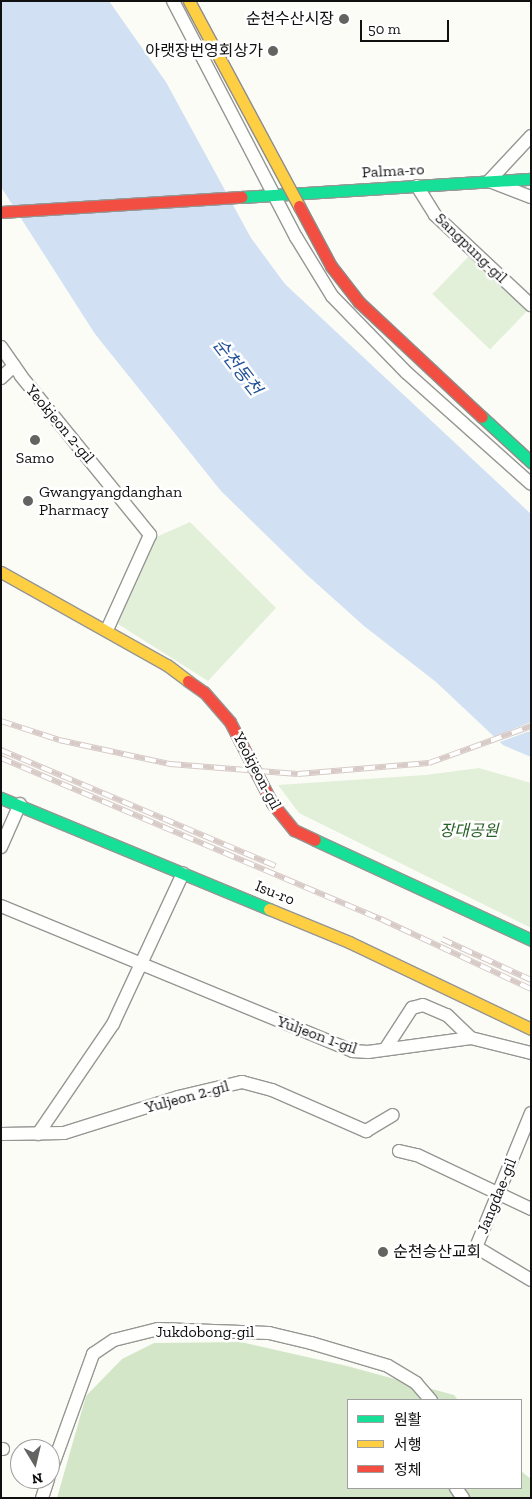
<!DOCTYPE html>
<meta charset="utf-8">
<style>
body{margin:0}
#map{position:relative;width:532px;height:1499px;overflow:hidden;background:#fcfcf7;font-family:"Zilla Slab","Noto Sans KR",serif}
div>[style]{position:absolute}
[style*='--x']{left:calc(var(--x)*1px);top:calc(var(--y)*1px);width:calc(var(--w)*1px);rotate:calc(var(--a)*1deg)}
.green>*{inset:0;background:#e3f0d9;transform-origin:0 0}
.forest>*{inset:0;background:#d3e7c8}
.water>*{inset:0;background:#d1e1f3}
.pier>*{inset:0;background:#fcfcf7}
.roads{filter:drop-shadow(1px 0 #969694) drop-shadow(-1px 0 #969694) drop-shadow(0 1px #969694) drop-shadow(0 -1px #969694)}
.street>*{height:12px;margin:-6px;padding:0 6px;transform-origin:6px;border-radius:6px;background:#fffffe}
.fast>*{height:11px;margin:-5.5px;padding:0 5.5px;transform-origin:5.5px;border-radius:5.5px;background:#16e098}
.slow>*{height:11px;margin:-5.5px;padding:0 5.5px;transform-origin:5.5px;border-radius:5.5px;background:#ffcf43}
.jam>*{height:11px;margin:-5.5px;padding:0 5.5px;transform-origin:5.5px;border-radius:5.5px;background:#f24e42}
.rail>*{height:5.5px;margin-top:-2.75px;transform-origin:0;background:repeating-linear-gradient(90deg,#fff 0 11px,#d7cac7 0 22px);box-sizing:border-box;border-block:1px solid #d7cac7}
.bridges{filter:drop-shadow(1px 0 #8d8d8b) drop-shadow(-1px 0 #8d8d8b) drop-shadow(0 1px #8d8d8b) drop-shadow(0 -1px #8d8d8b)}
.fast-bridge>*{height:11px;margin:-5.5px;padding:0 5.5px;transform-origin:5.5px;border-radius:5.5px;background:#16e098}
.slow-bridge>*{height:11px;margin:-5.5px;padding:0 5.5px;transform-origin:5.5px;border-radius:5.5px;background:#ffcf43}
.jam-bridge>*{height:11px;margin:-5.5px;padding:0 5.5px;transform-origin:5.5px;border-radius:5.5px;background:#f24e42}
.dots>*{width:14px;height:14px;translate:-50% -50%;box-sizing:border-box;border:2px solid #fff;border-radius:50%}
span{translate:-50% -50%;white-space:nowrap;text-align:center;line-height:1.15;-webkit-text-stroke:5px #fff;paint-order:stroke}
.poi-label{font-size:16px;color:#101010}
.right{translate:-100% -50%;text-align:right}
.left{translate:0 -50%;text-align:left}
.street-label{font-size:16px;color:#101010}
.park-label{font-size:16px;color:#296226;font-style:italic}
.water-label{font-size:18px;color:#255397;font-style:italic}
.frame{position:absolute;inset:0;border:2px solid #101010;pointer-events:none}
.legend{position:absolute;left:347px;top:1399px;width:175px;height:90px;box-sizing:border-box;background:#fff;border:1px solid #9f9f9f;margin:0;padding:6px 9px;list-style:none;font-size:15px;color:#101010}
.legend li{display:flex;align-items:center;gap:10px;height:25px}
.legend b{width:25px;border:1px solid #9f9f9f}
.north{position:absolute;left:10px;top:1439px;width:50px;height:50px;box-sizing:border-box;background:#fff;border:1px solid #9f9f9f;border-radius:50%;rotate:171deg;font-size:14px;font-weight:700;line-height:20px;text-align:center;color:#101010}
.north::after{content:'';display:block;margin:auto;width:18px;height:22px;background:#636361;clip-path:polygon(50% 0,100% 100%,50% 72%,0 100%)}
.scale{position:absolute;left:360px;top:20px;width:89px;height:22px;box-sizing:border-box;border:2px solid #101010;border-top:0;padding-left:6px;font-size:15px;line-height:18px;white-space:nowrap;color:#101010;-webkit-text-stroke:4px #fff;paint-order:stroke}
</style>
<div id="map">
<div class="green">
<i style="left:472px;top:253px;width:80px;height:57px;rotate:44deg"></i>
<i style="clip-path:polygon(190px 522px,276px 608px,208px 681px,118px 624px,154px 538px)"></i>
<i style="clip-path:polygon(479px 768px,531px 783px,531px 928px,299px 813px,278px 785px,425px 775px)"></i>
</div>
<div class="forest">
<i style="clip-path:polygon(241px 1342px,347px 1366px,454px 1395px,458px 1400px,348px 1400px,348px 1488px,521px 1488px,521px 1471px,531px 1479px,531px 1498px,57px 1498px,86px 1396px,122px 1359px,154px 1343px)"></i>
</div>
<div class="water">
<i style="clip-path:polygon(1px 1px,109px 1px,166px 82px,251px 238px,285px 284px,531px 514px,531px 757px,503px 745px,436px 682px,364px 626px,306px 574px,221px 491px,95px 334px,1px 187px)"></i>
</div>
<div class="pier">
<i style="clip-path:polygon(531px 722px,531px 731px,527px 732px,497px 743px,491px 738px)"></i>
</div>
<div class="roads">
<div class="street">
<i style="--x:173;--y:1;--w:266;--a:62.5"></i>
<i style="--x:296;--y:237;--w:69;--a:58.6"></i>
<i style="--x:332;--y:296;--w:107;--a:45.8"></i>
<i style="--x:407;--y:373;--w:166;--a:41.8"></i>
<i style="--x:531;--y:136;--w:62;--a:133"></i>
<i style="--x:489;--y:181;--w:45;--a:20.9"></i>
<i style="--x:417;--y:186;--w:34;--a:58"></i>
<i style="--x:435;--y:215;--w:132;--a:43.2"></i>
<i style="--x:1;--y:347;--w:35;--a:55"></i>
<i style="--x:21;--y:376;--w:205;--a:50.9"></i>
<i style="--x:150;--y:535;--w:104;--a:114.4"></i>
<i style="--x:1;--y:378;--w:18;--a:-43"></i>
<i style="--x:1;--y:847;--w:47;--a:-66.2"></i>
<i style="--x:1;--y:906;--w:381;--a:22.4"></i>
<i style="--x:353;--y:1051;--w:15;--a:4"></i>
<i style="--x:368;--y:1052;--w:104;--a:-7.7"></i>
<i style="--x:471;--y:1038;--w:62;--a:14"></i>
<i style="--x:386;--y:1048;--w:48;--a:-57"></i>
<i style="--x:412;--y:1008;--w:11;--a:-15"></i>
<i style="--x:423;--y:1005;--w:26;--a:23"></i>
<i style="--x:447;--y:1015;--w:33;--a:44"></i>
<i style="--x:531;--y:1113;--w:145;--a:112.3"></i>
<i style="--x:476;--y:1247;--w:64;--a:31"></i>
<i style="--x:1;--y:1134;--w:63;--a:-0.9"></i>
<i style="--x:64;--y:1133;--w:120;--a:-17.5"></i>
<i style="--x:178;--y:1097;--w:66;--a:-13.2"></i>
<i style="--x:242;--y:1082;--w:31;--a:15"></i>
<i style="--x:272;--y:1090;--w:103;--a:23.6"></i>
<i style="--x:366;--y:1131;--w:31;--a:-31"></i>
<i style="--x:38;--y:1134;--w:133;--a:-55.7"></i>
<i style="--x:113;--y:1024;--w:166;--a:-65.1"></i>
<i style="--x:399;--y:1151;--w:18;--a:13"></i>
<i style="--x:417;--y:1155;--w:126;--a:25.3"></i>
<i style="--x:1;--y:1449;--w:2;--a:0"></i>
<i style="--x:50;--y:1473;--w:127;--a:-70.1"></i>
<i style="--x:93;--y:1354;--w:25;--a:-34"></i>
<i style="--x:114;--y:1340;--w:45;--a:-14"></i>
<i style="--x:158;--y:1329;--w:111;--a:2.1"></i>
<i style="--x:269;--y:1333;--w:43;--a:13.4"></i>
<i style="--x:311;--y:1343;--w:80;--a:16.6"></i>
<i style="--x:388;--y:1366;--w:33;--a:31"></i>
<i style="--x:416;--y:1383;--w:23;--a:49"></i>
<i style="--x:456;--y:1488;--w:12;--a:55"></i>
<i style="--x:42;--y:1498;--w:20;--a:-72"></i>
</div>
<div class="fast">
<i style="--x:242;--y:197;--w:290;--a:-3.6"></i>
<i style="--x:1;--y:798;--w:290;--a:22.5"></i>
<i style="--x:315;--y:840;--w:238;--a:24.8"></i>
</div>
<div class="slow">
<i style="--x:1;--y:572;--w:190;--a:29.3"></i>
<i style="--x:167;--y:665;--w:26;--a:37"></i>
<i style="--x:269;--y:909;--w:87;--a:22.4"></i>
<i style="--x:349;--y:942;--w:202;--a:25.5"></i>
</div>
<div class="jam">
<i style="--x:1;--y:212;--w:241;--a:-3.6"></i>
<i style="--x:188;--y:681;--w:19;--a:35"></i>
<i style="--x:204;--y:692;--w:40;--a:49"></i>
<i style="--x:230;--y:722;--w:91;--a:62.6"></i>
<i style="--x:272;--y:803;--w:35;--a:51"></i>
<i style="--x:294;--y:830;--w:23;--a:25"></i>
</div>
</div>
<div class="rail">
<i style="--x:1;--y:721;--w:61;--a:18.1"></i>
<i style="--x:59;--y:740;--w:114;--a:12.2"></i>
<i style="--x:170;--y:764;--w:128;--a:4.5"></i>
<i style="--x:298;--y:774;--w:131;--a:-4.8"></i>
<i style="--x:429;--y:763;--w:109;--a:-19.9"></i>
<i style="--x:1;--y:750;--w:298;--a:22.9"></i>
<i style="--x:1;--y:758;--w:413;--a:23"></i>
<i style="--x:381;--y:919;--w:166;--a:25"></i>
<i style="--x:442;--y:939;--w:98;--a:24.7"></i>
</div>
<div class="bridges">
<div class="fast-bridge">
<i style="--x:482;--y:417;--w:67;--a:42.6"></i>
</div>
<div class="slow-bridge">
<i style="--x:189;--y:1;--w:233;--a:61.8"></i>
</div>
<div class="jam-bridge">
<i style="--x:299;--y:206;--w:68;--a:61.9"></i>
<i style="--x:331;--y:266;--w:46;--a:52.1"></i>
<i style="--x:359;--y:302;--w:168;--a:43.1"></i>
</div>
</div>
<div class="dots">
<i style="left:344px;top:19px;background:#636361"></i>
<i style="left:273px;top:51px;background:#636361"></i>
<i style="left:35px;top:440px;background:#636361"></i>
<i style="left:28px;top:501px;background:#636361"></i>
<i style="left:383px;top:1252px;background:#636361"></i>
</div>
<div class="poi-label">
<span class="right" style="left:334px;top:19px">순천수산시장</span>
<span class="right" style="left:263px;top:51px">아랫장번영회상가</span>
<span style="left:35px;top:458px">Samo</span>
<span class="left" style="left:39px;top:501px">Gwangyangdanghan<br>Pharmacy</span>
<span class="left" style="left:393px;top:1252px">순천승산교회</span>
</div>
<div class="street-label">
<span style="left:393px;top:171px;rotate:-3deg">Palma-ro</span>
<span style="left:471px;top:248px;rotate:44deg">Sangpung-gil</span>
<span style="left:60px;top:424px;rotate:50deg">Yeokjeon 2-gil</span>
<span style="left:257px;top:771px;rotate:62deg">Yeokjeon-gil</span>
<span style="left:275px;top:893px;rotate:22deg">Isu-ro</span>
<span style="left:317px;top:1035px;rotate:20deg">Yuljeon 1-gil</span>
<span style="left:187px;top:1097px;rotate:-15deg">Yuljeon 2-gil</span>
<span style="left:497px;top:1196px;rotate:-68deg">Jangdae-gil</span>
<span style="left:205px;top:1332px">Jukdobong-gil</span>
</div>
<div class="park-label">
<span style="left:469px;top:831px">장대공원</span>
</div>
<div class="water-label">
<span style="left:237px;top:367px;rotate:52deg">순천동천</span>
</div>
<div class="frame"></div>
<ul class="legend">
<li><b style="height:6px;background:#16e098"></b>원활</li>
<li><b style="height:6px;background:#ffcf43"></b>서행</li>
<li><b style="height:6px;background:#f24e42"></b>정체</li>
</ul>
<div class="north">N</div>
<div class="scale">50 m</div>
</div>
